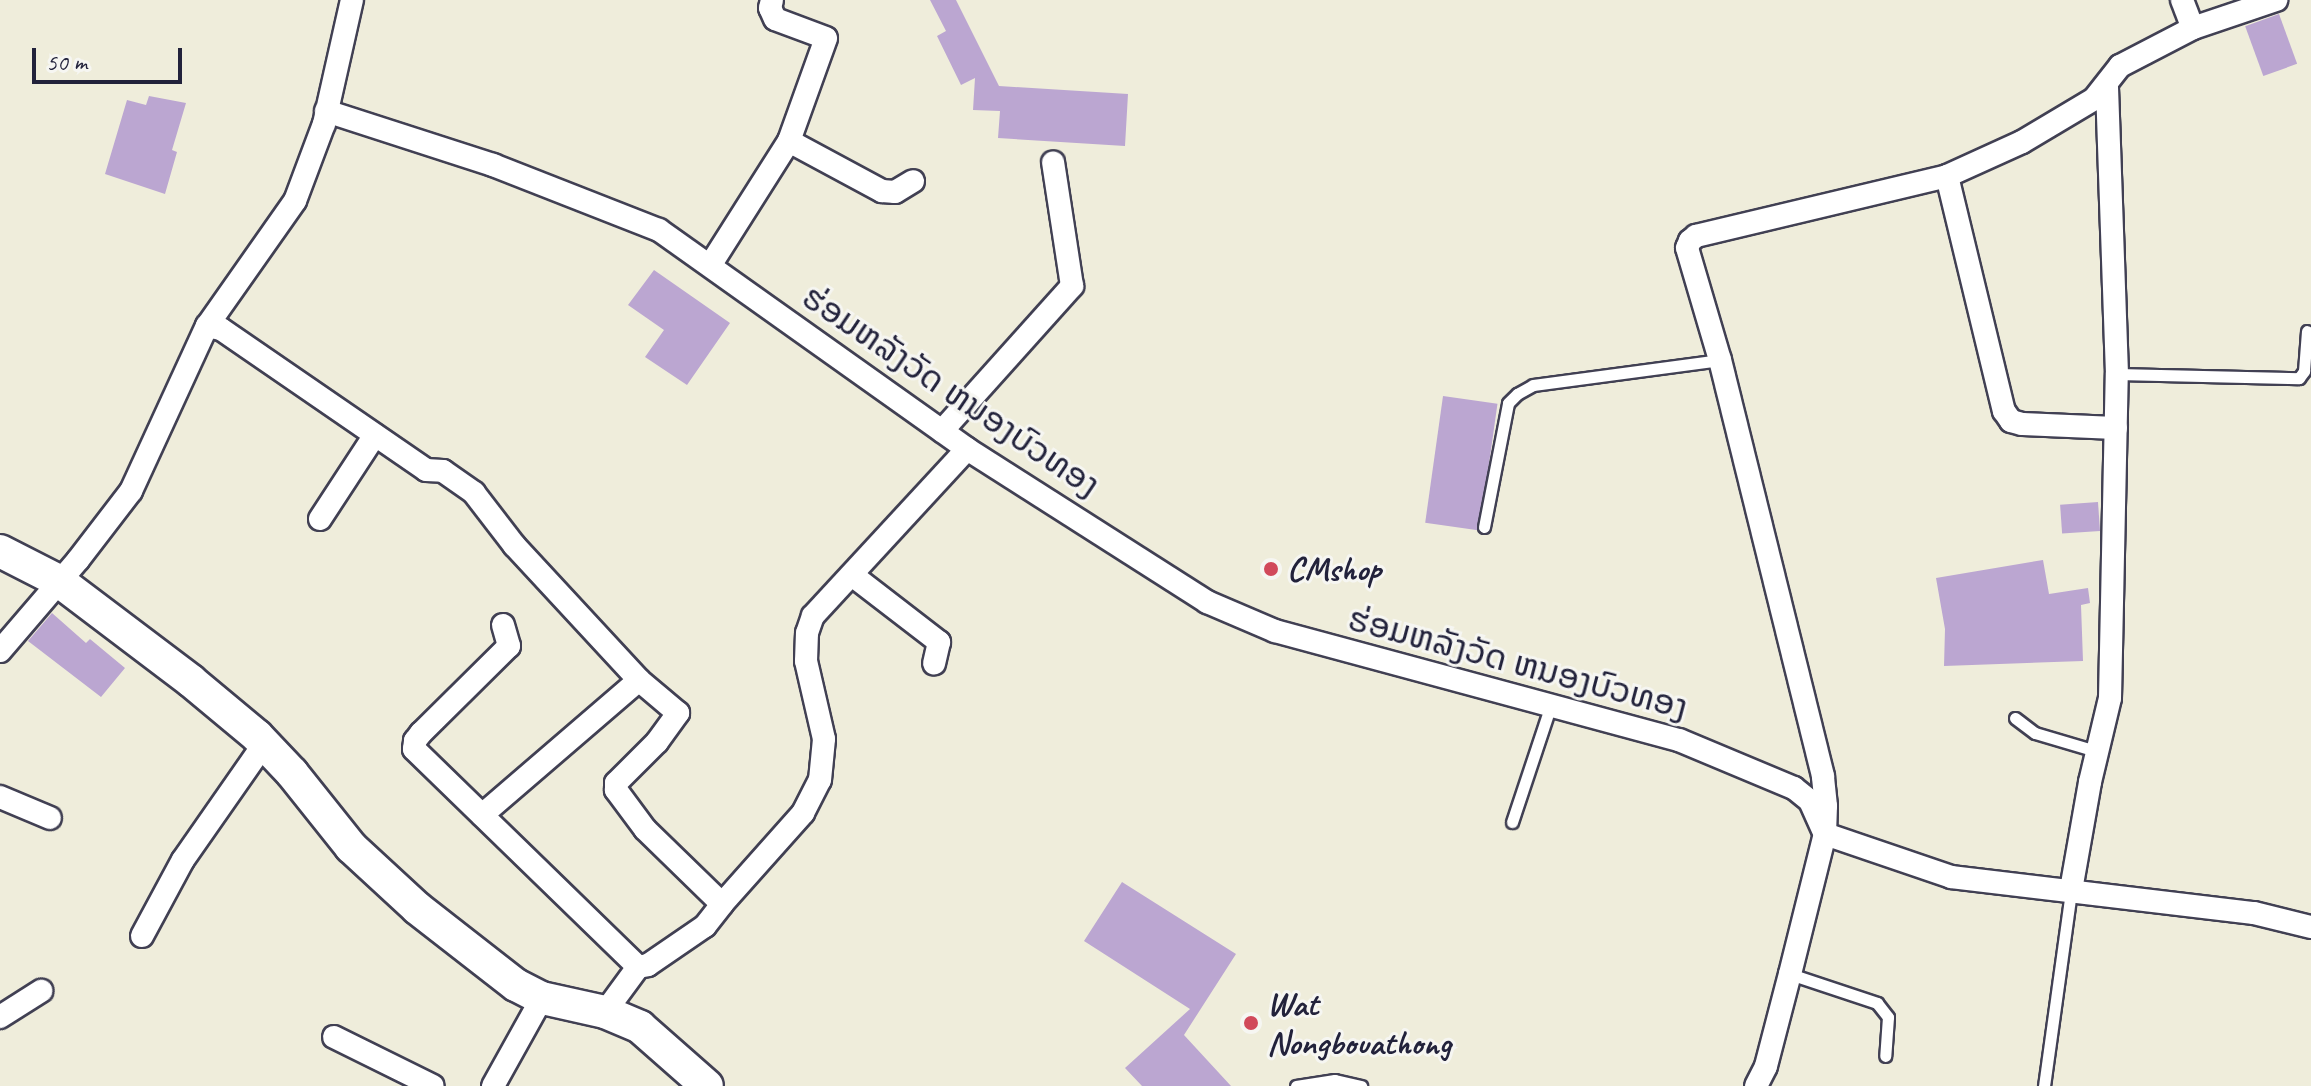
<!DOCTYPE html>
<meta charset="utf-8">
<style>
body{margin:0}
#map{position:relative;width:2311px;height:1086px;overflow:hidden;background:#efeddb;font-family:Caveat,"Noto Sans Lao",sans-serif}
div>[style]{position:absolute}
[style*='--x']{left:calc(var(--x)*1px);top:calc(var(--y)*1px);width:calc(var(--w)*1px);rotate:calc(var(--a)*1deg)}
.building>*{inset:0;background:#bba6d1;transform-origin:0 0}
.roads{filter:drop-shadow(2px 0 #414053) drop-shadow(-2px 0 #414053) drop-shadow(0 2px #414053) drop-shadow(0 -2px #414053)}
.lane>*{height:11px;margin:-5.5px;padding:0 5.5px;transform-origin:5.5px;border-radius:5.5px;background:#fff}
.street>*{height:22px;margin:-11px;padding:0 11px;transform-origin:11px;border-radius:11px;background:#fff}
.secondary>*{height:32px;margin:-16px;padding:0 16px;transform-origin:16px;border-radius:16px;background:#fff}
.dots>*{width:22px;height:22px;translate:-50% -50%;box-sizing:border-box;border:4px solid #f6f6f2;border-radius:50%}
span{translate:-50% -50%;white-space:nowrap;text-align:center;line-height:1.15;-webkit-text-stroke:6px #f6f6f2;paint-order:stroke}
.street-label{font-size:34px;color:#22223b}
.poi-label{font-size:34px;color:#22223b;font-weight:700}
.left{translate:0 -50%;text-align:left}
.scale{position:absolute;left:32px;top:48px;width:150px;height:36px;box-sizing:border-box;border:4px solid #22223b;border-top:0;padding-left:10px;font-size:24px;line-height:28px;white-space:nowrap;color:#22223b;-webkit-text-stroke:6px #f6f6f2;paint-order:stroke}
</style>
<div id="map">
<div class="building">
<i style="clip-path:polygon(930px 0,956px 0,999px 86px,1128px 94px,1125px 146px,998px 138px,1000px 111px,973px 110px,975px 78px,961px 85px,937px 36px,946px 31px)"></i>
<i style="left:2279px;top:14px;width:53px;height:36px;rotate:70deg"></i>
<i style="clip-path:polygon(149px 96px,186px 103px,172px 150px,177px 152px,165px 194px,105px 174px,127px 100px,146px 105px)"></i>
<i style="clip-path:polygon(654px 270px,730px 323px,687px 385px,645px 357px,664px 330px,628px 305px)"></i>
<i style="left:1443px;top:396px;width:55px;height:128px;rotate:8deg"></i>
<i style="left:2098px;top:502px;width:29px;height:38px;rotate:86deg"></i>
<i style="clip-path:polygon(2043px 560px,2049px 594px,2088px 588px,2090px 603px,2081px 605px,2083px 661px,1944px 666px,1945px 629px,1936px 578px)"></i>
<i style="clip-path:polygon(52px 613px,86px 643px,90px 639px,125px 668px,101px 697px,28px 641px)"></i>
<i style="clip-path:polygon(1122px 882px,1236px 954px,1184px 1035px,1231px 1086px,1142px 1086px,1125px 1068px,1190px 1009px,1084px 941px)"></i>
</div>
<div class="roads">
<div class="lane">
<i style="--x:2117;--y:374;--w:182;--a:1.3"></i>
<i style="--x:2299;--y:378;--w:9;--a:-54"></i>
<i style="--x:2304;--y:371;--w:40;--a:-85.7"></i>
<i style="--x:1484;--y:527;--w:126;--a:-79"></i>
<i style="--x:1508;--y:403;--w:13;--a:-45"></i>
<i style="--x:1517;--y:394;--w:18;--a:-29"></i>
<i style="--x:1533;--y:385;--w:189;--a:-7.6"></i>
<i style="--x:2015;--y:718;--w:25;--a:37"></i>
<i style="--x:2035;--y:733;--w:67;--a:16.5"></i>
<i style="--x:1512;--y:822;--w:123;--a:-71.6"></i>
<i style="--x:1790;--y:974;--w:92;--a:18.4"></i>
<i style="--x:1877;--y:1003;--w:18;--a:52"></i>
<i style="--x:1888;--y:1017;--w:39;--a:94"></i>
<i style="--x:1296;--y:1086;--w:39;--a:-9"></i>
<i style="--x:1335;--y:1080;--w:27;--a:13"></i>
<i style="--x:2044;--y:1086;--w:197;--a:-82.1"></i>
</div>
<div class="street">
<i style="--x:2182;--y:0;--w:30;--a:69"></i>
<i style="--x:326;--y:111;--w:176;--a:17.9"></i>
<i style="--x:493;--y:165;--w:178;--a:21.4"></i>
<i style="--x:659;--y:230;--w:378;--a:35.4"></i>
<i style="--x:967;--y:449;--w:285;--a:32.5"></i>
<i style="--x:1207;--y:602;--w:74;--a:23.1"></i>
<i style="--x:1275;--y:631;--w:418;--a:15.1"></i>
<i style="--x:1679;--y:740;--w:125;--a:22.7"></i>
<i style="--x:1794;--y:788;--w:21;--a:39"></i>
<i style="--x:1810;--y:801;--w:36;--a:66"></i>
<i style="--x:1825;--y:834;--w:133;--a:18.8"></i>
<i style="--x:1951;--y:877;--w:305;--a:6.8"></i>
<i style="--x:2254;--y:913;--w:59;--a:13.8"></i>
<i style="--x:789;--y:141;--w:106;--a:28.3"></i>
<i style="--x:882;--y:191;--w:13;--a:4"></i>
<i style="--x:895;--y:192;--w:21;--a:-31"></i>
<i style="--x:1947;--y:176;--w:242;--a:76.4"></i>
<i style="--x:2004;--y:411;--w:12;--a:55"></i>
<i style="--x:2011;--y:421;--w:11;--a:15"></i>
<i style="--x:2022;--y:424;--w:94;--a:2.4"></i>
<i style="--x:711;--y:264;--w:146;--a:-57.6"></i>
<i style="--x:789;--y:141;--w:109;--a:-70.2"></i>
<i style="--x:826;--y:38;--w:54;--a:-159.6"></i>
<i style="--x:775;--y:19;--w:12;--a:-114"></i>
<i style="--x:770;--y:8;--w:8;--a:-76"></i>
<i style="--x:207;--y:326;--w:14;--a:12"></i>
<i style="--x:221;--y:329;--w:249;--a:34.5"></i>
<i style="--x:426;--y:470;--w:17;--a:3"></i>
<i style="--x:443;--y:471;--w:38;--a:35"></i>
<i style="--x:474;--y:493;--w:66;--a:52.4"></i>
<i style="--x:514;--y:545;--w:184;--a:47.2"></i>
<i style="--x:639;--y:680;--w:207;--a:139.3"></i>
<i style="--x:942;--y:431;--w:195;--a:-48.1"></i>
<i style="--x:1072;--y:286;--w:125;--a:-98.7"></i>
<i style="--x:320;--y:519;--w:100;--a:-56.8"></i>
<i style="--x:852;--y:575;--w:110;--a:37.6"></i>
<i style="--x:939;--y:642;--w:22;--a:103"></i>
<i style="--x:503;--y:625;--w:22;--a:74"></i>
<i style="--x:509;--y:646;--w:124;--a:135.3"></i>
<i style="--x:421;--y:733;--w:10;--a:127"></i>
<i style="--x:415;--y:741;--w:8;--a:97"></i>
<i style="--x:414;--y:749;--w:313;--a:44.2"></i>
<i style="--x:0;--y:651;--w:120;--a:-49.4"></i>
<i style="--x:78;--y:560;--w:87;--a:-52.5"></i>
<i style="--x:131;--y:491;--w:182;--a:-65.3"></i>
<i style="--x:207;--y:326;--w:153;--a:-54.9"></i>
<i style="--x:295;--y:201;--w:82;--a:-69.4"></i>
<i style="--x:324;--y:124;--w:127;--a:-77.3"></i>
<i style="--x:0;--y:797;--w:54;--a:22.8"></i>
<i style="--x:2071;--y:890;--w:110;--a:-80"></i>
<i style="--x:2090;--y:782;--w:86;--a:-76.6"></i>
<i style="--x:2110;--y:698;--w:324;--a:-88.8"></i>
<i style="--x:2117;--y:374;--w:290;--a:-92"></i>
<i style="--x:722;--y:904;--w:122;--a:-48.3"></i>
<i style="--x:803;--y:813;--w:37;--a:-63"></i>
<i style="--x:820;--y:780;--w:41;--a:-84.4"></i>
<i style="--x:824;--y:739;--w:80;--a:-103"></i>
<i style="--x:806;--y:661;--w:28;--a:-88"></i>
<i style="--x:807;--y:633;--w:18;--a:-71"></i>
<i style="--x:813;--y:616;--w:227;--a:-47.3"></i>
<i style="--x:142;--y:936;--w:86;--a:-61.7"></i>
<i style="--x:183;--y:860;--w:141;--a:-55.1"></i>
<i style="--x:605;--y:1012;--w:56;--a:-53.7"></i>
<i style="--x:638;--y:967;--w:10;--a:-11"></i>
<i style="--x:648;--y:965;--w:69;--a:-34.4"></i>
<i style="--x:705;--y:926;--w:28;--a:-52"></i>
<i style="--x:722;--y:904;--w:107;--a:-135.8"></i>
<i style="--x:645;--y:829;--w:49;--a:-126.6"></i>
<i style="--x:616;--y:790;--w:7;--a:-90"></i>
<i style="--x:616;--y:783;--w:58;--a:-45"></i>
<i style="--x:657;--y:742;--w:36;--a:-54"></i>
<i style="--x:678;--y:713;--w:51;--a:-139.8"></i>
<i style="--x:0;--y:1017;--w:49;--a:-32.4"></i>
<i style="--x:334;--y:1037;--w:110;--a:26.3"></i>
<i style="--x:493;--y:1086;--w:101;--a:-60.9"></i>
<i style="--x:1756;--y:1086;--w:22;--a:-63"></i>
<i style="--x:1766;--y:1066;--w:95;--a:-75.4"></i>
<i style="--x:1790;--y:974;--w:144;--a:-76"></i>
<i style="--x:1825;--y:834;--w:28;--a:-88"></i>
<i style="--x:1826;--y:806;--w:30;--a:-96"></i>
<i style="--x:1823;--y:776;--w:429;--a:-103.9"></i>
<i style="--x:1720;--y:360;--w:117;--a:-106.4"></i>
<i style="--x:1687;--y:248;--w:8;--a:-67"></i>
<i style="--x:1690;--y:241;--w:8;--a:-40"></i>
<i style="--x:1696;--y:236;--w:258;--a:-13.4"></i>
<i style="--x:1947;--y:176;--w:82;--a:-24.4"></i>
<i style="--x:2022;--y:142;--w:84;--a:-30.8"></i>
<i style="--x:2094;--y:99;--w:42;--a:-51.8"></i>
<i style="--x:2120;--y:66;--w:82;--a:-27.5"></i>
<i style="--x:2193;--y:28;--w:88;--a:-18.6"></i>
</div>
<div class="secondary">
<i style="--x:0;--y:551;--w:66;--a:27"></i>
<i style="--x:59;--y:581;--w:166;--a:37.1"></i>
<i style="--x:191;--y:681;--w:86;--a:39.8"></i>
<i style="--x:257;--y:736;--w:51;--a:46.6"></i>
<i style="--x:292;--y:773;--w:95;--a:51.4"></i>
<i style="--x:351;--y:847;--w:90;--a:42.7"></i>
<i style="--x:417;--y:908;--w:125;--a:37.9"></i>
<i style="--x:516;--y:985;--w:29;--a:27"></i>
<i style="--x:542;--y:998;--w:65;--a:12.5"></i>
<i style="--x:605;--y:1012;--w:38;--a:23"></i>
<i style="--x:640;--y:1027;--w:89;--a:41.4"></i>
</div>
</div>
<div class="dots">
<i style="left:1271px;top:569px;background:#d1495b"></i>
<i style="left:1251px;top:1023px;background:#d1495b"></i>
</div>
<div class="street-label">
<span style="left:951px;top:391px;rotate:34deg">ຮ່ອມຫລັງວັດ ຫນອງບົວທອງ</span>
<span style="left:1518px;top:663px;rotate:15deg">ຮ່ອມຫລັງວັດ ຫນອງບົວທອງ</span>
</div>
<div class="poi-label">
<span class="left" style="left:1287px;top:569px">CMshop</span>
<span class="left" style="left:1267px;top:1023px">Wat<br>Nongbouathong</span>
</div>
<div class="scale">50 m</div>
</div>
